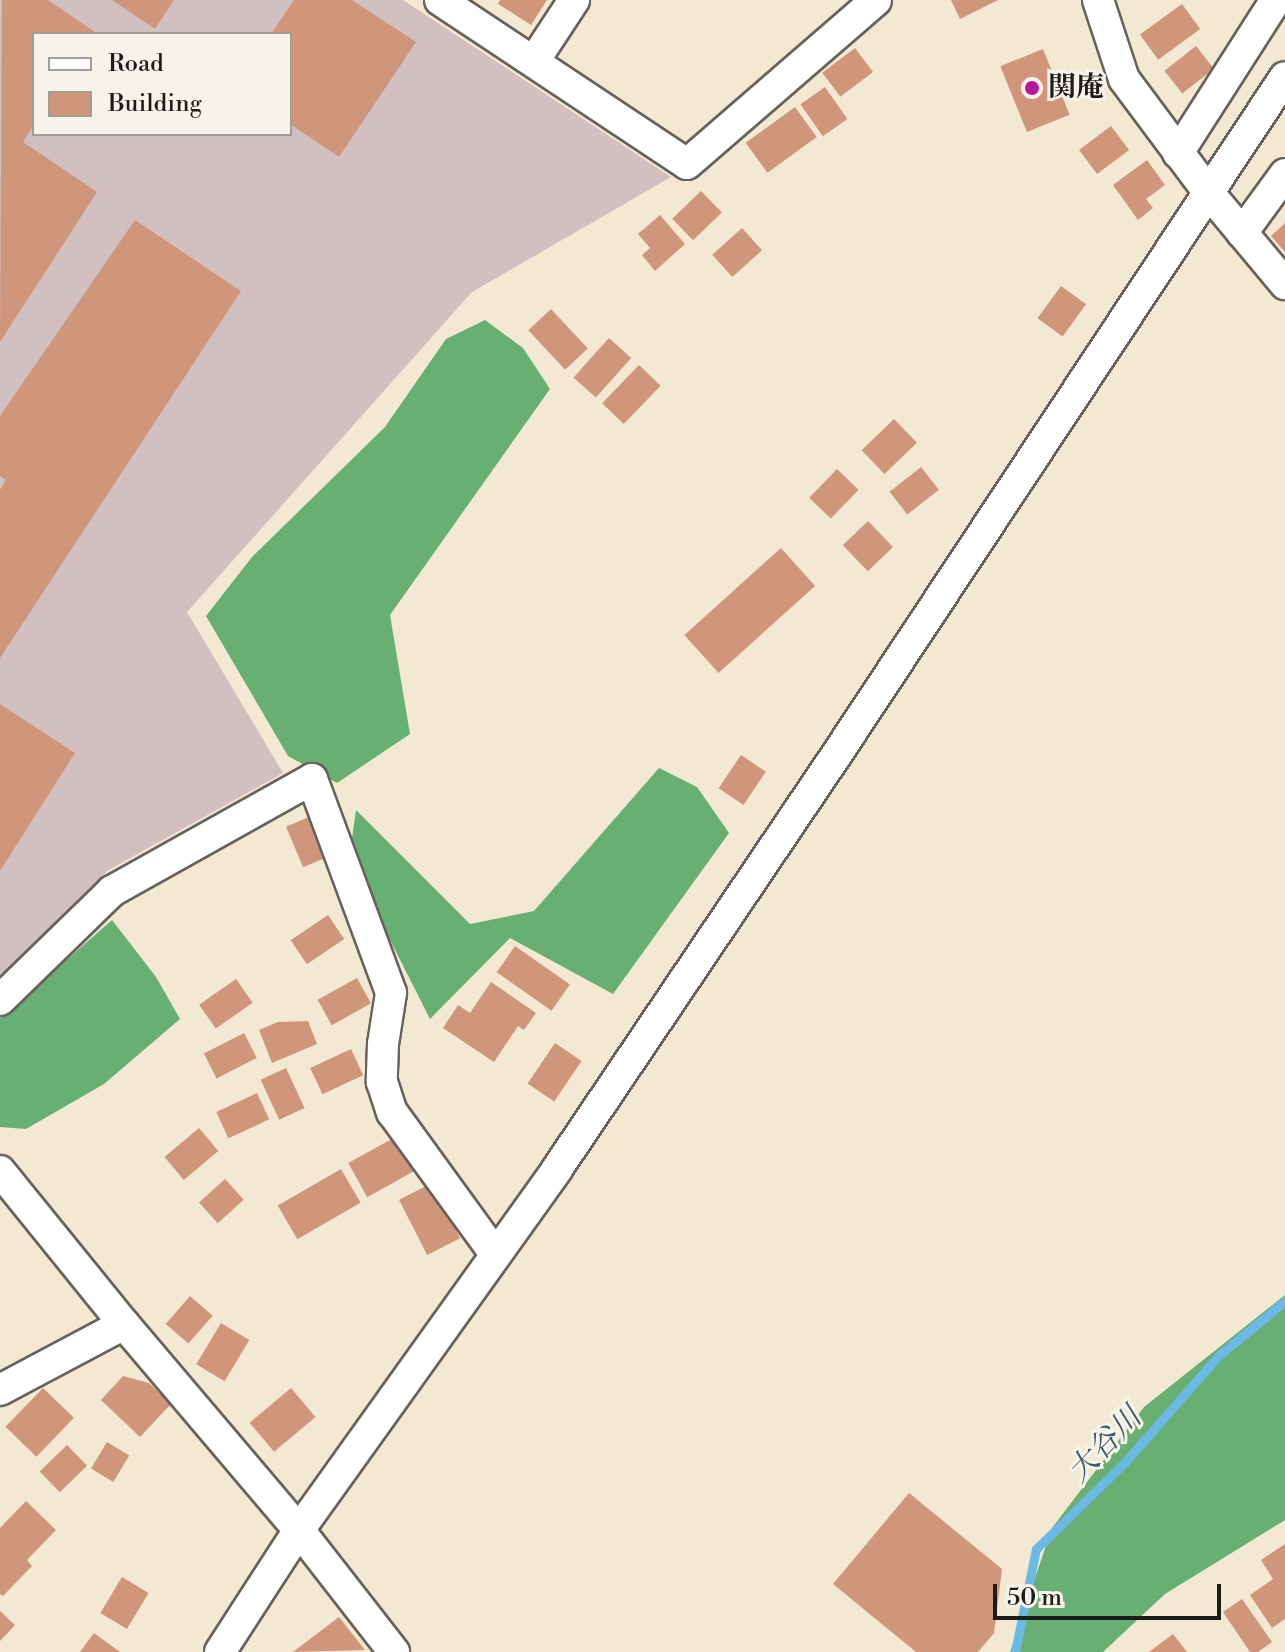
<!DOCTYPE html>
<meta charset="utf-8">
<style>
body{margin:0}
#map{position:relative;width:1285px;height:1652px;overflow:hidden;background:#f3e8d2;font-family:"Libre Bodoni","Noto Serif JP",serif}
div>[style]{position:absolute}
[style*='--x']{left:calc(var(--x)*1px);top:calc(var(--y)*1px);width:calc(var(--w)*1px);rotate:calc(var(--a)*1deg)}
.industrial>*{inset:0;background:#d2bfc0}
.forest>*{inset:0;background:#68af74}
.stream>*{height:9px;margin:-4.5px;padding:0 4.5px;transform-origin:4.5px;border-radius:4.5px;background:#6cb9e6}
.building>*{inset:0;background:#d0967c;transform-origin:0 0}
.roads{filter:drop-shadow(2px 0 #67635c) drop-shadow(-2px 0 #67635c) drop-shadow(0 2px #67635c) drop-shadow(0 -2px #67635c)}
.minor>*{height:30px;margin:-15px;padding:0 15px;transform-origin:15px;border-radius:15px;background:#fff}
.dots>*{width:22px;height:22px;translate:-50% -50%;box-sizing:border-box;border:4px solid #f7f3e8;border-radius:50%}
span{translate:-50% -50%;white-space:nowrap;text-align:center;line-height:1.15;-webkit-text-stroke:6px #f7f3e8;paint-order:stroke}
.poi-label{font-size:28px;color:#1c1c1c;font-weight:700}
.left{translate:0 -50%;text-align:left}
.water-label{font-size:30px;color:#3c5b6d;font-style:italic}
.legend{position:absolute;left:32px;top:32px;width:260px;height:104px;box-sizing:border-box;background:#f7f3e8;border:2px solid #9f9d96;margin:0;padding:10px 14px;list-style:none;font-size:24px;color:#1c1c1c}
.legend li{display:flex;align-items:center;gap:16px;height:40px}
.legend b{width:40px;border:2px solid #9f9d96}
.scale{position:absolute;left:993px;top:1584px;width:228px;height:36px;box-sizing:border-box;border:4px solid #1c1c1c;border-top:0;padding-left:10px;font-size:24px;line-height:28px;white-space:nowrap;color:#1c1c1c;-webkit-text-stroke:6px #f7f3e8;paint-order:stroke}
</style>
<div id="map">
<div class="industrial">
<i style="clip-path:polygon(evenodd,0 0,403px 0,671px 177px,472px 292px,187px 612px,283px 773px,107px 871px,0 976px,0 0,34px 34px,290px 34px,290px 134px,34px 134px,34px 34px)"></i>
</div>
<div class="forest">
<i style="clip-path:polygon(485px 320px,523px 348px,550px 389px,390px 615px,410px 734px,337px 783px,288px 756px,206px 616px,252px 557px,385px 427px,446px 339px)"></i>
<i style="clip-path:polygon(659px 768px,697px 787px,729px 833px,613px 994px,510px 938px,430px 1019px,383px 926px,351px 845px,356px 810px,470px 924px,534px 911px)"></i>
<i style="clip-path:polygon(112px 920px,156px 977px,180px 1019px,104px 1084px,26px 1129px,0 1127px,0 1018px)"></i>
<i style="clip-path:polygon(1285px 1295px,1285px 1520px,1165px 1594px,1103px 1652px,1010px 1652px,1052px 1528px,1144px 1407px)"></i>
</div>
<div class="stream">
<i style="--x:1015;--y:1652;--w:105;--a:-78.5"></i>
<i style="--x:1036;--y:1549;--w:124;--a:-44.3"></i>
<i style="--x:1125;--y:1462;--w:141;--a:-48.7"></i>
<i style="--x:1218;--y:1356;--w:87;--a:-39.4"></i>
</div>
<div class="building">
<i style="clip-path:polygon(2px 0,48px 0,98px 34px,34px 34px,34px 125px,23px 142px,97px 192px,0 342px)"></i>
<i style="clip-path:polygon(112px 0,174px 0,155px 29px)"></i>
<i style="clip-path:polygon(294px 0,352px 0,416px 42px,339px 157px,290px 124px,290px 34px,271px 34px)"></i>
<i style="clip-path:polygon(500px 0,547px 0,531px 25px,498px 4px)"></i>
<i style="clip-path:polygon(951px 0,998px 0,960px 19px)"></i>
<i style="left:1182px;top:4px;width:31px;height:52px;rotate:54deg"></i>
<i style="left:1196px;top:46px;width:29px;height:40px;rotate:52deg"></i>
<i style="left:855px;top:48px;width:30px;height:41px;rotate:53deg"></i>
<i style="left:1043px;top:49px;width:71px;height:46px;rotate:68deg"></i>
<i style="left:825px;top:87px;width:39px;height:30px;rotate:55deg"></i>
<i style="left:795px;top:107px;width:37px;height:61px;rotate:54deg"></i>
<i style="left:1111px;top:126px;width:30px;height:40px;rotate:53deg"></i>
<i style="clip-path:polygon(1147px 160px,1165px 185px,1146px 199px,1153px 208px,1138px 220px,1113px 185px)"></i>
<i style="left:701px;top:191px;width:30px;height:40px;rotate:46deg"></i>
<i style="clip-path:polygon(660px 215px,685px 244px,655px 271px,642px 255px,650px 248px,638px 234px)"></i>
<i style="clip-path:polygon(135px 220px,241px 291px,0 658px,0 490px,6px 480px,0 476px,0 416px)"></i>
<i style="clip-path:polygon(1285px 223px,1285px 252px,1271px 236px)"></i>
<i style="left:742px;top:228px;width:30px;height:40px;rotate:48deg"></i>
<i style="left:1061px;top:286px;width:31px;height:40px;rotate:36deg"></i>
<i style="left:551px;top:309px;width:54px;height:31px;rotate:47deg"></i>
<i style="left:609px;top:338px;width:30px;height:53px;rotate:42deg"></i>
<i style="left:639px;top:365px;width:30px;height:53px;rotate:44deg"></i>
<i style="left:894px;top:419px;width:33px;height:45px;rotate:46deg"></i>
<i style="left:921px;top:467px;width:29px;height:40px;rotate:52deg"></i>
<i style="left:837px;top:469px;width:30px;height:40px;rotate:44deg"></i>
<i style="left:868px;top:521px;width:36px;height:35px;rotate:46deg"></i>
<i style="left:781px;top:548px;width:51px;height:130px;rotate:48deg"></i>
<i style="clip-path:polygon(0 704px,75px 753px,0 871px)"></i>
<i style="left:741px;top:755px;width:30px;height:40px;rotate:34deg"></i>
<i style="left:309px;top:817px;width:44px;height:25px;rotate:67deg"></i>
<i style="left:328px;top:915px;width:29px;height:45px;rotate:56deg"></i>
<i style="left:515px;top:946px;width:67px;height:32px;rotate:35deg"></i>
<i style="left:357px;top:978px;width:29px;height:45px;rotate:61deg"></i>
<i style="left:236px;top:979px;width:29px;height:45px;rotate:55deg"></i>
<i style="clip-path:polygon(491px 982px,536px 1013px,524px 1030px,518px 1026px,494px 1062px,443px 1028px,458px 1005px,470px 1013px)"></i>
<i style="clip-path:polygon(308px 1021px,317px 1044px,272px 1063px,259px 1030px,278px 1022px)"></i>
<i style="left:244px;top:1033px;width:28px;height:45px;rotate:63deg"></i>
<i style="left:555px;top:1043px;width:32px;height:49px;rotate:34deg"></i>
<i style="left:351px;top:1049px;width:29px;height:45px;rotate:65deg"></i>
<i style="left:286px;top:1068px;width:44px;height:28px;rotate:65deg"></i>
<i style="left:257px;top:1093px;width:29px;height:45px;rotate:65deg"></i>
<i style="left:199px;top:1128px;width:30px;height:45px;rotate:50deg"></i>
<i style="left:399px;top:1135px;width:39px;height:58px;rotate:61deg"></i>
<i style="left:341px;top:1169px;width:39px;height:73px;rotate:60deg"></i>
<i style="left:225px;top:1179px;width:28px;height:35px;rotate:48deg"></i>
<i style="left:432px;top:1183px;width:62px;height:37px;rotate:63deg"></i>
<i style="left:190px;top:1296px;width:30px;height:37px;rotate:41deg"></i>
<i style="left:221px;top:1323px;width:33px;height:48px;rotate:31deg"></i>
<i style="clip-path:polygon(123px 1376px,149px 1383px,171px 1404px,140px 1437px,101px 1400px)"></i>
<i style="left:43px;top:1388px;width:43px;height:54px;rotate:44deg"></i>
<i style="left:291px;top:1388px;width:38px;height:54px;rotate:50deg"></i>
<i style="left:107px;top:1442px;width:26px;height:31px;rotate:31deg"></i>
<i style="left:67px;top:1445px;width:29px;height:38px;rotate:46deg"></i>
<i style="clip-path:polygon(909px 1493px,1002px 1569px,994px 1633px,978px 1652px,916px 1652px,833px 1584px)"></i>
<i style="clip-path:polygon(26px 1501px,56px 1530px,27px 1560px,32px 1566px,3px 1596px,0 1594px,0 1528px)"></i>
<i style="clip-path:polygon(1285px 1544px,1285px 1619px,1272px 1628px,1250px 1595px,1273px 1579px,1261px 1560px)"></i>
<i style="left:122px;top:1577px;width:31px;height:42px;rotate:31deg"></i>
<i style="clip-path:polygon(1242px 1599px,1272px 1642px,1258px 1652px,1250px 1652px,1223px 1612px)"></i>
<i style="clip-path:polygon(0 1611px,15px 1625px,0 1641px)"></i>
<i style="clip-path:polygon(339px 1617px,365px 1650px,293px 1652px)"></i>
<i style="clip-path:polygon(94px 1633px,120px 1652px,80px 1652px)"></i>
<i style="clip-path:polygon(1173px 1634px,1187px 1652px,1149px 1652px)"></i>
</div>
<div class="roads">
<div class="minor">
<i style="--x:440;--y:0;--w:296;--a:33.6"></i>
<i style="--x:687;--y:164;--w:250;--a:-40.9"></i>
<i style="--x:1098;--y:0;--w:83;--a:71.8"></i>
<i style="--x:1124;--y:79;--w:142;--a:53.3"></i>
<i style="--x:1209;--y:193;--w:119;--a:50.1"></i>
<i style="--x:534;--y:61;--w:73;--a:-56.7"></i>
<i style="--x:1178;--y:153;--w:182;--a:-57.4"></i>
<i style="--x:1242;--y:233;--w:73;--a:-53.9"></i>
<i style="--x:0;--y:1000;--w:156;--a:-44.2"></i>
<i style="--x:112;--y:891;--w:229;--a:-29.2"></i>
<i style="--x:312;--y:779;--w:228;--a:69.7"></i>
<i style="--x:391;--y:993;--w:52;--a:98.9"></i>
<i style="--x:383;--y:1044;--w:38;--a:92"></i>
<i style="--x:382;--y:1082;--w:32;--a:72"></i>
<i style="--x:392;--y:1112;--w:175;--a:54"></i>
<i style="--x:0;--y:1171;--w:197;--a:51"></i>
<i style="--x:124;--y:1324;--w:270;--a:49.7"></i>
<i style="--x:299;--y:1530;--w:155;--a:52.1"></i>
<i style="--x:0;--y:1390;--w:140;--a:-28"></i>
<i style="--x:220;--y:1652;--w:145;--a:-57.1"></i>
<i style="--x:299;--y:1530;--w:444;--a:-54.4"></i>
<i style="--x:557;--y:1169;--w:486;--a:-56"></i>
<i style="--x:829;--y:766;--w:826;--a:-56.5"></i>
</div>
</div>
<div class="dots">
<i style="left:1032px;top:88px;background:#b5179e"></i>
</div>
<div class="poi-label">
<span class="left" style="left:1048px;top:88px">関庵</span>
</div>
<div class="water-label">
<span style="left:1105px;top:1445px;rotate:-46deg">大谷川</span>
</div>
<ul class="legend">
<li><b style="height:10px;background:#fff"></b>Road</li>
<li><b style="height:22px;background:#d0967c"></b>Building</li>
</ul>
<div class="scale">50 m</div>
</div>
